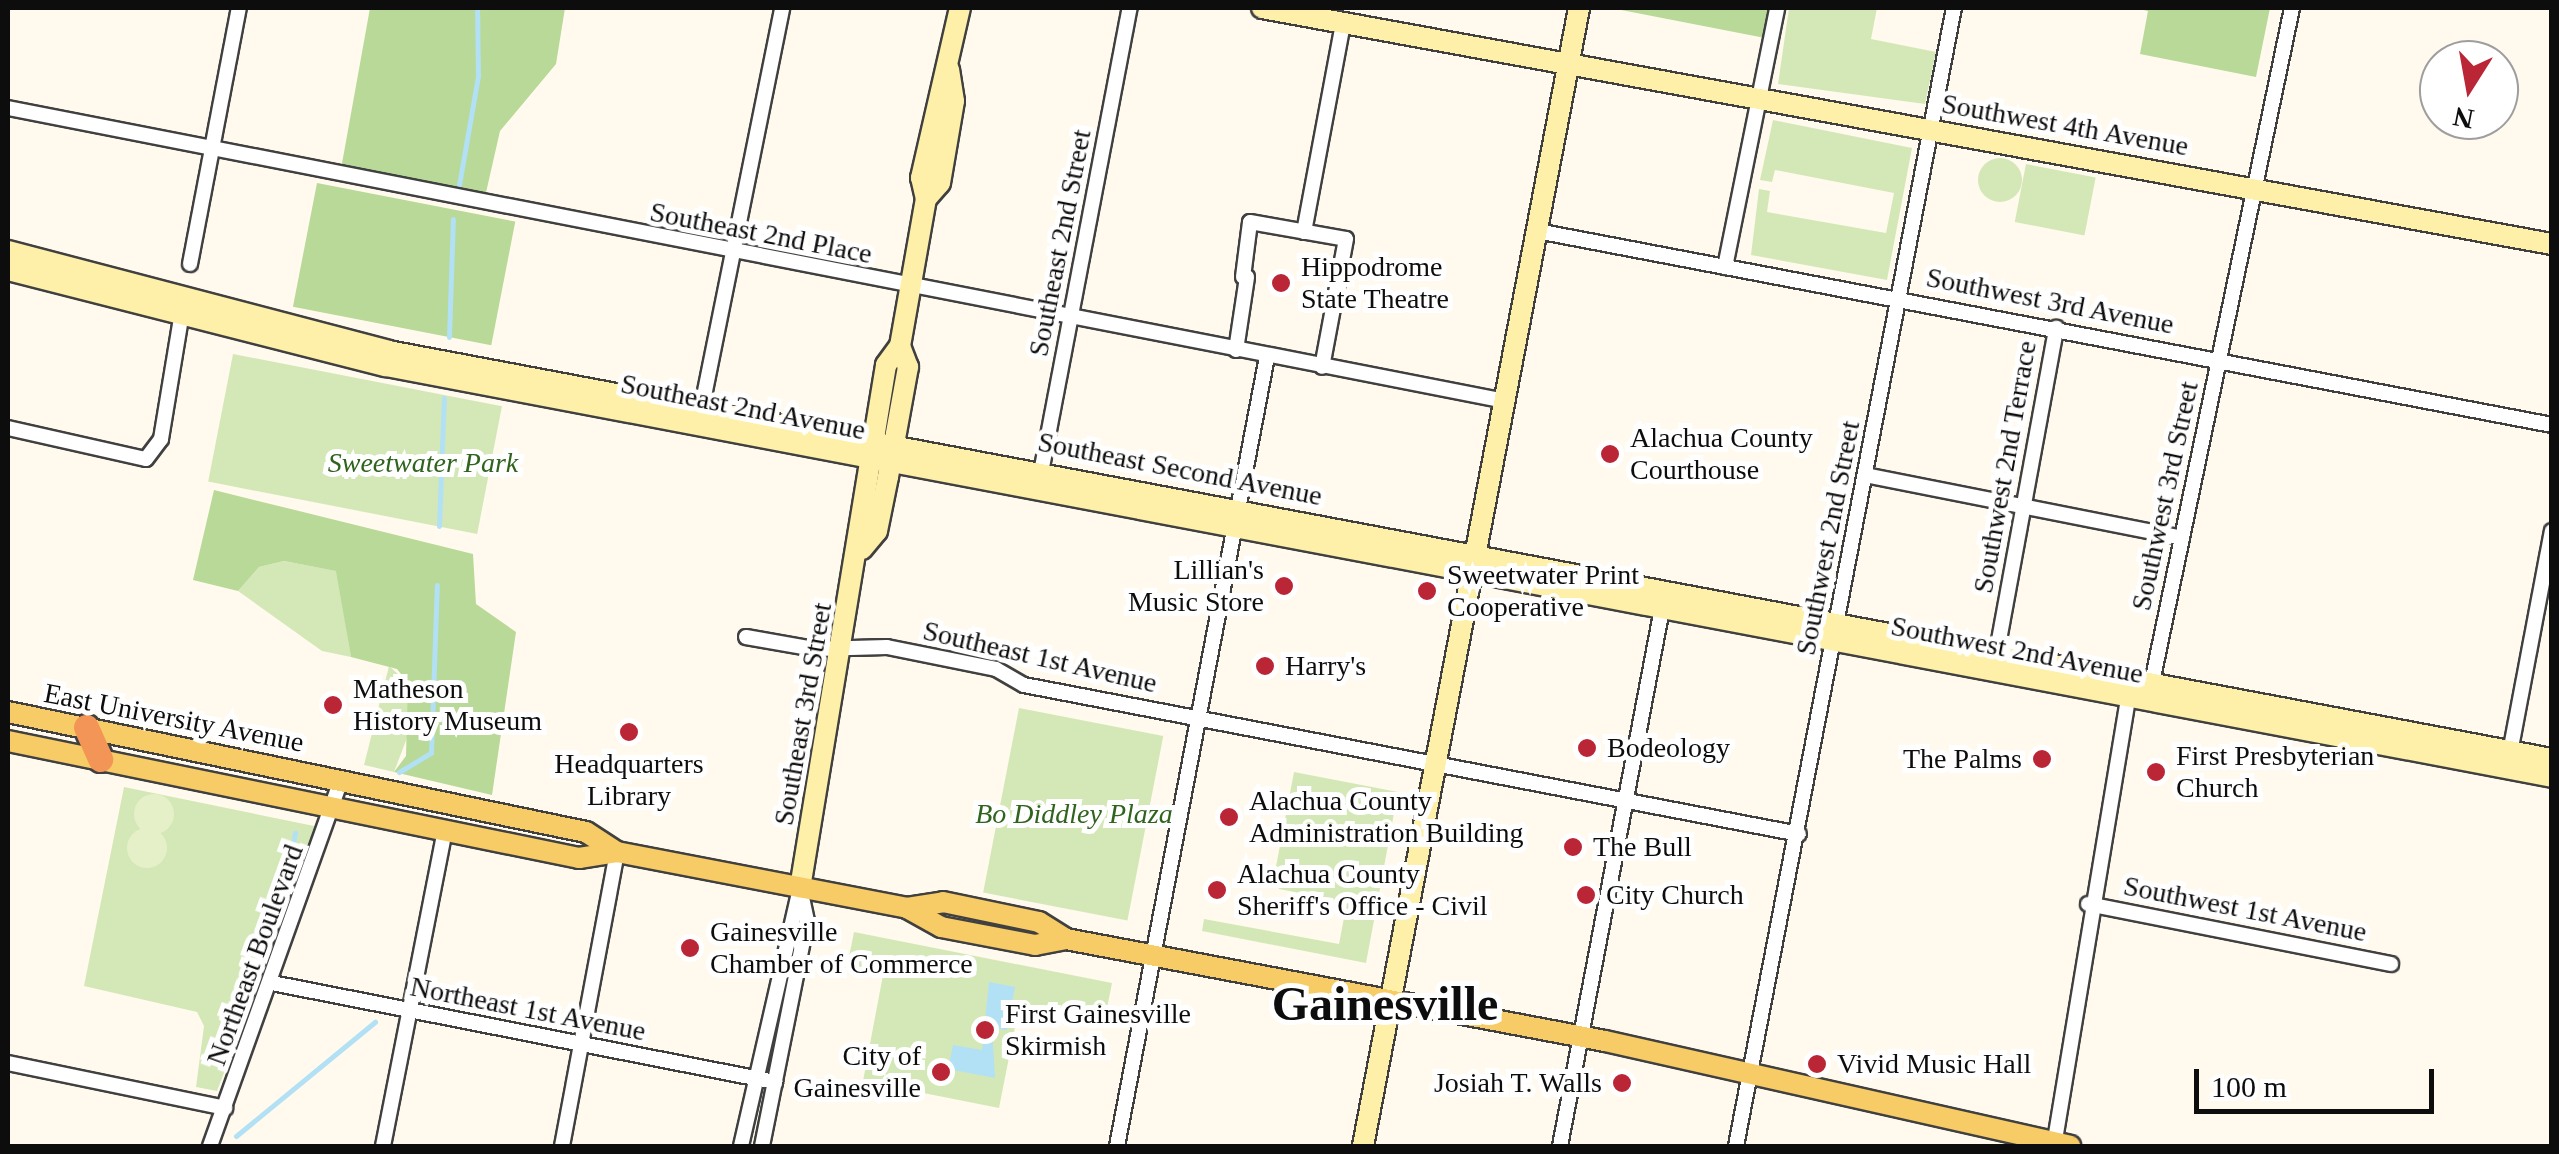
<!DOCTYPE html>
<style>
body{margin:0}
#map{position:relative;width:2559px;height:1154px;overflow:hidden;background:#fffaed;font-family:Georgia,serif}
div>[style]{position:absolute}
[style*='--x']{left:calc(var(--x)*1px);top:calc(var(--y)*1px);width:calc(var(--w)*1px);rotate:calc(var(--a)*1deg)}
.green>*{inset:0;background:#d4e8b7;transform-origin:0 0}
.round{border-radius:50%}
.forest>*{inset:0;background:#b8d997;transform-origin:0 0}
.pitch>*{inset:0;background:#e5f0c9}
.water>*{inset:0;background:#b2e0f5}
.stream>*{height:5px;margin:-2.5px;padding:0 2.5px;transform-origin:2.5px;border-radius:2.5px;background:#b2e0f5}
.roads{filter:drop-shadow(2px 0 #404040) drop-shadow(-2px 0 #404040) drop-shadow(0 2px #404040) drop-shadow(0 -2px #404040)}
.street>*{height:14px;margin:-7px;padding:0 7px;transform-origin:7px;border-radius:7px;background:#fff}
.secondary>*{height:20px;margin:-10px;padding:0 10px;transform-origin:10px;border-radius:10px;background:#fef0a9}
.primary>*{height:20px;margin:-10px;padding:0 10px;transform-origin:10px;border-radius:10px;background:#f7cb65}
.highway>*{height:25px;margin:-12.5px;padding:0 12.5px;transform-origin:12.5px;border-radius:12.5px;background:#f39557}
.dots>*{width:28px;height:28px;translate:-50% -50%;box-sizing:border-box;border:5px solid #fff;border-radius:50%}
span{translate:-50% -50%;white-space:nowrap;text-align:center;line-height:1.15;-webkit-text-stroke:10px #fff;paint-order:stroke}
.street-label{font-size:28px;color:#0d0d0d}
.poi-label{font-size:28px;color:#0d0d0d}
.left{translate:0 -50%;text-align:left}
.right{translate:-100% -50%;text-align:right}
.park-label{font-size:28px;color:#30641e;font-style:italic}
.town-label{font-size:48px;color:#0d0d0d;font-weight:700}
.frame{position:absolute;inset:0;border:10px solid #0d0d0d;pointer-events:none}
.north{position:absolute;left:2419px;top:40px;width:100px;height:100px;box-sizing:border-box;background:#fff;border:2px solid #9e9e9e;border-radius:50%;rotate:191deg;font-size:28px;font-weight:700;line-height:40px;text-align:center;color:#0d0d0d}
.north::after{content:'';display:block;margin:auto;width:35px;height:45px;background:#bb2636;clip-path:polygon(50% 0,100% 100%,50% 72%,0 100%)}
.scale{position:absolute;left:2194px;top:1069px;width:240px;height:45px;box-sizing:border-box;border:5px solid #0d0d0d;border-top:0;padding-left:12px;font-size:30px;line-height:35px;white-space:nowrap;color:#0d0d0d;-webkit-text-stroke:8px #fff;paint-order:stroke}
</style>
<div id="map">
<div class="green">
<i style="clip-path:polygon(1789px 8px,1877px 8px,1871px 39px,1936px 52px,1925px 104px,1778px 84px)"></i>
<i style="clip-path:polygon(1773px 120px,1912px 148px,1887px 280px,1751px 255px,1759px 189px,1770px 191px,1767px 212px,1886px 233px,1894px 193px,1775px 170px,1772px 182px,1760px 180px)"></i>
<i class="round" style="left:1978px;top:158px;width:44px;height:44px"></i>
<i style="left:2026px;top:164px;width:71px;height:59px;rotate:11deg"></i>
<i style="left:233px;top:354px;width:274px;height:130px;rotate:11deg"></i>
<i style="clip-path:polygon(284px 561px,337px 571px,351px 657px,322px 651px,238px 591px,259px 567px)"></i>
<i style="clip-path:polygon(389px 666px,408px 683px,410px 730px,394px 772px,364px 765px)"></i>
<i style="left:1019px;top:708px;width:147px;height:188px;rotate:11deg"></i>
<i style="clip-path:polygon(1294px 772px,1398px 792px,1366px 963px,1202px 931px,1204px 919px,1339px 944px,1347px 902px,1279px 889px,1274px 877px)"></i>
<i style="clip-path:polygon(124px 787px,319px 827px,217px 1091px,196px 1087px,204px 1026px,197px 1012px,84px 986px)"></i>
<i style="clip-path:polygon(854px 932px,1112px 983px,1106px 1013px,1016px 1022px,999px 1108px,863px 1081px,883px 975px,847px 967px)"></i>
</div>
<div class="forest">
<i style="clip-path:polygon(370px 8px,565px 8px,556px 64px,500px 131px,485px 197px,341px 169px)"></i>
<i style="clip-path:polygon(1611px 8px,1771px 8px,1765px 38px)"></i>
<i style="clip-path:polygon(2135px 8px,2270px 8px,2256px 77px,2140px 54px,2148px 11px)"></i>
<i style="left:317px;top:183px;width:202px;height:126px;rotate:11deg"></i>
<i style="clip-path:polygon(214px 490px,473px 554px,476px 604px,516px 632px,492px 795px,394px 772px,406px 756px,408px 683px,397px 669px,351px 657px,336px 571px,284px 561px,259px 567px,238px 591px,193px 580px)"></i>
</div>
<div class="pitch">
<i class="round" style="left:134px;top:794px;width:40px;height:40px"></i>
<i class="round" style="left:127px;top:828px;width:40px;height:40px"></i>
</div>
<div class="water">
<i style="clip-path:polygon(989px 982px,1015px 987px,1007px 1030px,992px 1028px,995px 1078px,948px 1069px,953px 1045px,982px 1050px)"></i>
</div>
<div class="stream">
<i style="--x:459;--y:185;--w:111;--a:-80.1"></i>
<i style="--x:478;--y:76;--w:68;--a:-90.8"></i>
<i style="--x:449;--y:337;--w:118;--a:-88.1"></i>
<i style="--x:439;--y:526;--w:128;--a:-87.8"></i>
<i style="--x:399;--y:772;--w:37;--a:-31"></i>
<i style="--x:431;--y:753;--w:168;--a:-88"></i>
<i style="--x:277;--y:929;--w:98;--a:-79.4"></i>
<i style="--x:236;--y:1136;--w:180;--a:-39.4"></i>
</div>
<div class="roads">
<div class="street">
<i style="--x:8;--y:108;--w:1525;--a:11.07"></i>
<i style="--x:1537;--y:231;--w:1033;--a:10.82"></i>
<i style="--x:1304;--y:232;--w:213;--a:-79.4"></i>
<i style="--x:190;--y:264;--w:261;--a:-79.2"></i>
<i style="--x:1725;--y:267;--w:264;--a:-78.6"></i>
<i style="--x:1243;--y:277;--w:55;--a:-82.7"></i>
<i style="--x:1250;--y:222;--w:97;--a:10"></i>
<i style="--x:1346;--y:239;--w:130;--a:100.6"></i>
<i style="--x:1236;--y:350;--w:74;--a:-81.4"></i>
<i style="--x:700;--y:416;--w:416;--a:-78.6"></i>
<i style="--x:8;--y:428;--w:141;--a:12.7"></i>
<i style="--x:146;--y:459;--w:25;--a:-53"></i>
<i style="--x:161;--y:439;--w:135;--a:-80.6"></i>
<i style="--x:1865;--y:475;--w:323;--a:11.2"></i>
<i style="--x:1039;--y:483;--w:484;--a:-79.2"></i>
<i style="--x:746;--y:637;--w:70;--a:9.9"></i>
<i style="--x:815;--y:649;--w:72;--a:-1.6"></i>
<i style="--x:887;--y:647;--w:111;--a:11.4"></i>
<i style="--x:996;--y:669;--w:32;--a:30"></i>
<i style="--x:1024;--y:685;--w:789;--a:10.88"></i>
<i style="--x:1995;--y:662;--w:340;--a:-79.6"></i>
<i style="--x:2150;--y:692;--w:699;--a:-78.27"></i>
<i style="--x:2509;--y:758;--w:231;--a:-79.3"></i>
<i style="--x:2088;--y:904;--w:309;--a:11.2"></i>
<i style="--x:272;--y:983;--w:513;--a:11.13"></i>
<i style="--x:8;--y:1063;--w:222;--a:11.7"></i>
<i style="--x:210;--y:1146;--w:389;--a:-70.3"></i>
<i style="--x:383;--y:1146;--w:321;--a:-78.9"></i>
<i style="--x:562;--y:1146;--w:299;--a:-79.4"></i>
<i style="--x:741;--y:1146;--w:265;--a:-77.1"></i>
<i style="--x:762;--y:1146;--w:229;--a:-78.7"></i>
<i style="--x:807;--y:921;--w:33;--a:-102"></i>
<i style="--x:1117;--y:1146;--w:803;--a:-79.24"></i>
<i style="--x:1560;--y:1146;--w:547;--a:-79.25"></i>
<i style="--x:1736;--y:1146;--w:1159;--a:-79.16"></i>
<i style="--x:2054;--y:1146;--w:464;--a:-80.6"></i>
</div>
<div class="secondary">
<i style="--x:1262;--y:8;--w:1311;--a:10.37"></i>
<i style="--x:926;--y:199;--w:21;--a:-49"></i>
<i style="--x:940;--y:183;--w:83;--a:-80.3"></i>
<i style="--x:954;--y:101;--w:32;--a:-99"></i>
<i style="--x:8;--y:251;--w:393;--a:14.7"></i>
<i style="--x:388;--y:351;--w:2202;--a:10.68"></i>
<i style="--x:8;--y:270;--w:390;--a:14.3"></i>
<i style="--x:386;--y:366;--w:2205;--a:10.74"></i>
<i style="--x:862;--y:549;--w:23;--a:-50"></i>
<i style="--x:877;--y:531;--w:55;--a:-78.5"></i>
<i style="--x:888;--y:477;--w:112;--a:-79.7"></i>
<i style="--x:908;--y:367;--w:22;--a:-111"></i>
<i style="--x:800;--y:888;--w:530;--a:-80.66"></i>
<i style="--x:886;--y:365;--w:24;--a:-54"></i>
<i style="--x:900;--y:346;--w:149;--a:-80"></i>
<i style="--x:926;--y:199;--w:22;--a:-103"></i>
<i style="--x:921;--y:178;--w:174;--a:-77.1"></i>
<i style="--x:1363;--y:1146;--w:1158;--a:-79.25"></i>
</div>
<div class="primary">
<i style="--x:8;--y:712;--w:590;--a:11.73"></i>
<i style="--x:586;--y:832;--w:37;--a:33"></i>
<i style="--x:8;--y:741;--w:583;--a:11.58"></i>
<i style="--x:579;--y:858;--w:38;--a:-9"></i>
<i style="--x:617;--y:852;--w:295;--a:10.9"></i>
<i style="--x:907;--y:908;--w:39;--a:29"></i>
<i style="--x:941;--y:927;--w:96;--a:10.8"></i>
<i style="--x:1035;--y:945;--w:32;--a:-11"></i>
<i style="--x:907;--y:908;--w:36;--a:-9"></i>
<i style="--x:943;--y:902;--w:98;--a:11.8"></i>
<i style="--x:1039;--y:922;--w:32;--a:32"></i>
<i style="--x:1066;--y:939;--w:549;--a:10.72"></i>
<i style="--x:1605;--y:1041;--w:477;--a:12.7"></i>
</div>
<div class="highway">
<i style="--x:86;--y:727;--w:35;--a:66"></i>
</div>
</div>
<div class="dots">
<i style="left:1281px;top:283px;background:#bb2636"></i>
<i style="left:1610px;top:454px;background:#bb2636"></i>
<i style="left:1284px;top:586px;background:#bb2636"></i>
<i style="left:1427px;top:591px;background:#bb2636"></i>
<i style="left:1265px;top:666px;background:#bb2636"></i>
<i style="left:333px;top:705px;background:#bb2636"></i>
<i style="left:629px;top:732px;background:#bb2636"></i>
<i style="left:1587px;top:748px;background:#bb2636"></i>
<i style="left:2042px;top:759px;background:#bb2636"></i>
<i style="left:2156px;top:772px;background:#bb2636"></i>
<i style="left:1229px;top:817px;background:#bb2636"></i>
<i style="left:1573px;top:847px;background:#bb2636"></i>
<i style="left:1217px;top:890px;background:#bb2636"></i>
<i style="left:1586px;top:895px;background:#bb2636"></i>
<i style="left:690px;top:948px;background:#bb2636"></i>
<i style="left:985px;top:1030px;background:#bb2636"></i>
<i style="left:1817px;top:1064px;background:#bb2636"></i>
<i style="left:941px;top:1072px;background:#bb2636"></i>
<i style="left:1622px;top:1083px;background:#bb2636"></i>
</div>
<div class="street-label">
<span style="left:2065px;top:125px;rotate:10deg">Southwest 4th Avenue</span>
<span style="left:761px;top:233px;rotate:11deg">Southeast 2nd Place</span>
<span style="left:1060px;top:243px;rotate:-79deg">Southeast 2nd Street</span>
<span style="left:2050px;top:301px;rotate:11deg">Southwest 3rd Avenue</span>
<span style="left:743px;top:407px;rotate:11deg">Southeast 2nd Avenue</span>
<span style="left:2005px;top:467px;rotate:-80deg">Southwest 2nd Terrace</span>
<span style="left:1180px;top:469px;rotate:11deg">Southeast Second Avenue</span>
<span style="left:2165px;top:496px;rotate:-78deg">Southwest 3rd Street</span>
<span style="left:1828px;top:538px;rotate:-79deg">Southwest 2nd Street</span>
<span style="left:2017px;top:650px;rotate:11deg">Southwest 2nd Avenue</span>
<span style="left:1040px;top:657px;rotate:13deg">Southeast 1st Avenue</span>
<span style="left:803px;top:714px;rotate:-80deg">Southeast 3rd Street</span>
<span style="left:174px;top:718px;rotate:11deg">East University Avenue</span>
<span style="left:2245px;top:909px;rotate:11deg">Southwest 1st Avenue</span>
<span style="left:255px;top:955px;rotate:-70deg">Northeast Boulevard</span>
<span style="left:528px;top:1009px;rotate:11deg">Northeast 1st Avenue</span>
</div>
<div class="poi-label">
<span class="left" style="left:1301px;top:283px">Hippodrome<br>State Theatre</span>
<span class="left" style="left:1630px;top:454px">Alachua County<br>Courthouse</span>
<span class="right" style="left:1264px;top:586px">Lillian's<br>Music Store</span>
<span class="left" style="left:1447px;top:591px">Sweetwater Print<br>Cooperative</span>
<span class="left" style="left:1285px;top:666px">Harry's</span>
<span class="left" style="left:353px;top:705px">Matheson<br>History Museum</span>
<span class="left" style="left:1607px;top:748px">Bodeology</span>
<span class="left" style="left:2176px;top:772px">First Presbyterian<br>Church</span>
<span class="right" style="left:2022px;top:759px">The Palms</span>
<span style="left:629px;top:780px">Headquarters<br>Library</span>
<span class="left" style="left:1249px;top:817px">Alachua County<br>Administration Building</span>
<span class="left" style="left:1593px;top:847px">The Bull</span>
<span class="left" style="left:1237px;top:890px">Alachua County<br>Sheriff's Office - Civil</span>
<span class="left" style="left:1606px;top:895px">City Church</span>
<span class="left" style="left:710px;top:948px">Gainesville<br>Chamber of Commerce</span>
<span class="left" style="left:1005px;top:1030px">First Gainesville<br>Skirmish</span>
<span class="right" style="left:921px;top:1072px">City of<br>Gainesville</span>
<span class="left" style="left:1837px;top:1064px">Vivid Music Hall</span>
<span class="right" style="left:1602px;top:1083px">Josiah T. Walls</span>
</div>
<div class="park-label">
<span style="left:423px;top:463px">Sweetwater Park</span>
<span style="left:1074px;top:814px">Bo Diddley Plaza</span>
</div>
<div class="town-label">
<span style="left:1385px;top:1004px">Gainesville</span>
</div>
<div class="frame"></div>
<div class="north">N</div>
<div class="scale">100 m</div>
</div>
